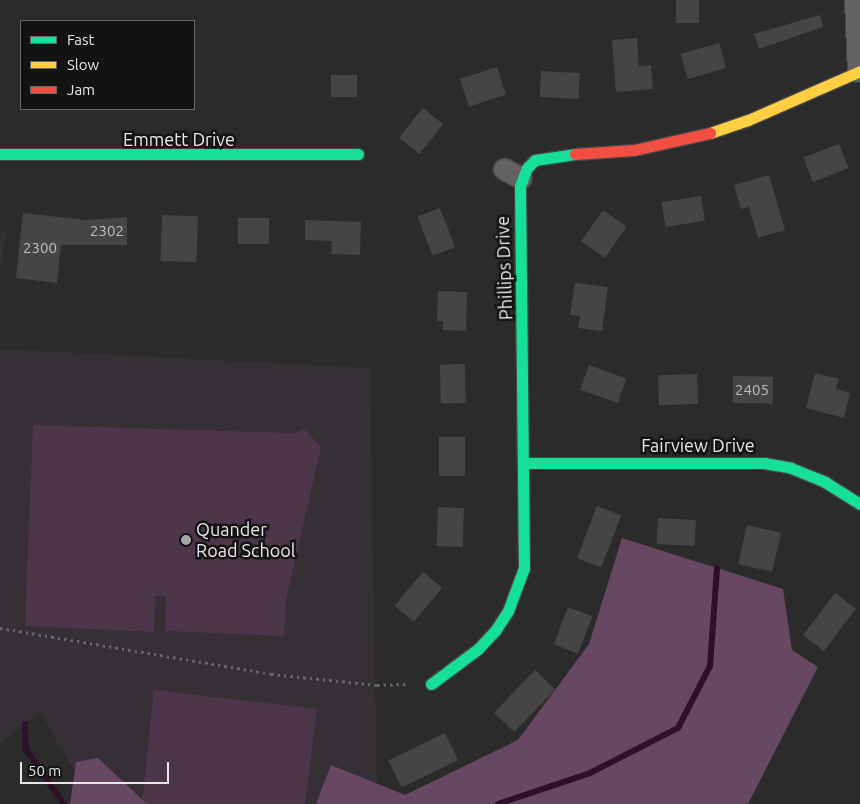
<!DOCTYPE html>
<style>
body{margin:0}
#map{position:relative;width:860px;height:804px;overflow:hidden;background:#2c2b2c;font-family:Ubuntu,sans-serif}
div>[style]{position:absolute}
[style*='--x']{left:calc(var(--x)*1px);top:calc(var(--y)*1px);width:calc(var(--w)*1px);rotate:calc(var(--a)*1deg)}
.built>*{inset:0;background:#362f36}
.green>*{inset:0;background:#4d354a}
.forest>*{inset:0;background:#674762}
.stream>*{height:6px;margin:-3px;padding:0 3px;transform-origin:3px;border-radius:3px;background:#2d102a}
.building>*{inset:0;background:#454545;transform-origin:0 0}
.path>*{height:3px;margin-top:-1.5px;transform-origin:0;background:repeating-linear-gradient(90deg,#676667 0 2.5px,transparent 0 6.5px)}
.roads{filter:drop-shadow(1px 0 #474647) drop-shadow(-1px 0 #474647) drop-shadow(0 1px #474647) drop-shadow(0 -1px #474647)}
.street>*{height:21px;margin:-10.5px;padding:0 10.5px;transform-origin:10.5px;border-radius:10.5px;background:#636162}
.fast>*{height:11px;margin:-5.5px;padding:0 5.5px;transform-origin:5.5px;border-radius:5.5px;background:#16e098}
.slow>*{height:11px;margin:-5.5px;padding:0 5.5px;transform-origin:5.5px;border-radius:5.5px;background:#ffcf43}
.jam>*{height:11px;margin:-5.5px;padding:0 5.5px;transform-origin:5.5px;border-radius:5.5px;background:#f24e42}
.dots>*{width:14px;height:14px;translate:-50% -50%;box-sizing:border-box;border:2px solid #141314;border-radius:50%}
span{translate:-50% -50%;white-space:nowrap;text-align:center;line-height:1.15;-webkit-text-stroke:5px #141314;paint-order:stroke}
.number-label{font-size:15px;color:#c0bec0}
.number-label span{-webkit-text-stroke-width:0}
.street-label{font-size:18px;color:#e9e7e9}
.poi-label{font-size:18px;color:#e9e7e9}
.left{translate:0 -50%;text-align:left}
.legend{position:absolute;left:20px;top:20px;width:175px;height:90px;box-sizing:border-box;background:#141314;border:1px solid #696869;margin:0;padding:6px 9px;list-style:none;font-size:15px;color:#e9e7e9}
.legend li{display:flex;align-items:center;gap:10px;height:25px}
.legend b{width:25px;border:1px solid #696869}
.scale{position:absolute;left:20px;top:762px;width:149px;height:22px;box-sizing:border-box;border:2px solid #e9e7e9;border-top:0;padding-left:6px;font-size:15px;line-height:18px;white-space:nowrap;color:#e9e7e9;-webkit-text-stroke:4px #141314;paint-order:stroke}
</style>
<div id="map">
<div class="built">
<i style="clip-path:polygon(0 233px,6px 233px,0 272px)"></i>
<i style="clip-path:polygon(0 349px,370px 368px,377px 804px,93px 804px,40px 712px,0 744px)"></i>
</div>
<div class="green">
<i style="clip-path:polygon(33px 425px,292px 433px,305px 430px,321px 447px,286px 600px,284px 636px,165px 631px,166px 596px,155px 596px,154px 632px,25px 626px)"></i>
<i style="clip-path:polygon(154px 690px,317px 709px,305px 804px,142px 804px)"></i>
</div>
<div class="forest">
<i style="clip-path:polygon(622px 538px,783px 589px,792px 650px,818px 667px,748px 804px,316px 804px,331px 765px,405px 795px,518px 740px,589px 644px)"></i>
<i style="clip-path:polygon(98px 758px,147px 804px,70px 804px,76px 762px)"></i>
</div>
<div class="stream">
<i style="--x:25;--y:724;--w:26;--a:88"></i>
<i style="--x:26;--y:750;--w:66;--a:54.9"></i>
<i style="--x:498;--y:804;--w:97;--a:-18.6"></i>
<i style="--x:590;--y:773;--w:99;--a:-27.1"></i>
<i style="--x:678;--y:728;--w:70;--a:-62.7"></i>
<i style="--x:710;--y:666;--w:98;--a:-85.9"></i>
</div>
<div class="building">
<i style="left:676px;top:0;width:23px;height:23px"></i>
<i style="clip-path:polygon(820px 15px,823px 27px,759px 49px,754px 34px)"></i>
<i style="clip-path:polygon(637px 38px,639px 66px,651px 65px,653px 89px,616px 92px,612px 40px)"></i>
<i style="left:719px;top:43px;width:26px;height:40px;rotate:74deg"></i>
<i style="left:497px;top:67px;width:29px;height:39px;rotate:72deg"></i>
<i style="left:541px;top:71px;width:39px;height:26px;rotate:3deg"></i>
<i style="left:331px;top:75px;width:26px;height:22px"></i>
<i style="left:423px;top:108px;width:26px;height:38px;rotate:39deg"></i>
<i style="left:839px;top:144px;width:26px;height:38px;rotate:69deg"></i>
<i style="clip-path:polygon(769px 175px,785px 230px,758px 238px,749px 207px,741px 209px,734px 185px)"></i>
<i style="left:701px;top:196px;width:25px;height:40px;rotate:81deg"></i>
<i style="left:440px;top:208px;width:42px;height:24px;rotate:69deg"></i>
<i style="left:603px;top:210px;width:29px;height:38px;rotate:35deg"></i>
<i style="clip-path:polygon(23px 213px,86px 220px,127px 217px,127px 245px,61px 245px,57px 283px,16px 278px)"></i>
<i style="left:162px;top:215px;width:36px;height:46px;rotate:2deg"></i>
<i style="left:238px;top:218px;width:31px;height:26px"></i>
<i style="clip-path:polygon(305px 220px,361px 222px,360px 255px,331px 254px,332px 241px,305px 240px)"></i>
<i style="clip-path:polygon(575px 283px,608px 287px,602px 331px,578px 328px,580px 316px,570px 315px)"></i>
<i style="clip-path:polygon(438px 291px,467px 292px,466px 331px,443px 330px,443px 321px,437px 321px)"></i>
<i style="left:465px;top:364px;width:39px;height:25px;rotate:89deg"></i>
<i style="left:589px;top:365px;width:40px;height:26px;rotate:20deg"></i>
<i style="clip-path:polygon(815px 373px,839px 379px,836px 389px,850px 393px,844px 418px,806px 408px)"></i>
<i style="left:697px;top:374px;width:30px;height:39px;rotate:88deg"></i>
<i style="left:733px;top:376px;width:40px;height:27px;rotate:1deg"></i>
<i style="left:439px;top:437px;width:26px;height:39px"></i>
<i style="left:597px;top:506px;width:26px;height:56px;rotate:21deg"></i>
<i style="left:438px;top:507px;width:26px;height:39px;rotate:2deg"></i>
<i style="left:658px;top:518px;width:38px;height:26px;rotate:3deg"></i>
<i style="left:747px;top:525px;width:35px;height:40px;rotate:13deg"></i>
<i style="left:423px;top:572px;width:25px;height:44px;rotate:40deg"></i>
<i style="left:835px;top:593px;width:26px;height:53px;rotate:37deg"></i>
<i style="left:568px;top:607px;width:26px;height:40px;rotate:21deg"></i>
<i style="left:535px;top:670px;width:28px;height:59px;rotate:44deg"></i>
<i style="left:445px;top:733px;width:30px;height:63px;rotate:64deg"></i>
</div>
<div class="path">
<i style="--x:0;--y:628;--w:275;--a:9.6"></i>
<i style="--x:271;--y:674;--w:107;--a:5.9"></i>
<i style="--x:377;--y:685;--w:31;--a:-2"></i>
</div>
<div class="roads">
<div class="street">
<i style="--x:855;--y:0;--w:71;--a:87.6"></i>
<i style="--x:504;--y:169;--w:19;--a:28"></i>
</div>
<div class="fast">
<i style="--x:0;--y:154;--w:358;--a:0"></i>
<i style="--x:525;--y:463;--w:239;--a:0"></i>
<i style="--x:764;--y:463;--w:27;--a:10"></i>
<i style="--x:791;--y:468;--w:37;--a:22"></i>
<i style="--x:825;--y:482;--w:41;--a:32.2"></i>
<i style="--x:431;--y:684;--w:59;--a:-36.7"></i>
<i style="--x:478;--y:649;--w:25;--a:-47"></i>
<i style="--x:495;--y:631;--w:24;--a:-57"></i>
<i style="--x:508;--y:611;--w:46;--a:-69.6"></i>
<i style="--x:524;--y:568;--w:382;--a:-90.6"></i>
<i style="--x:520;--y:186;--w:19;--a:-69"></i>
<i style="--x:527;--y:168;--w:11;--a:-45"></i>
<i style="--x:535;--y:160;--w:40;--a:-8.5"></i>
</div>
<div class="slow">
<i style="--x:710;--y:133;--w:40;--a:-18.9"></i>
<i style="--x:748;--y:120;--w:122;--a:-23.6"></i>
</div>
<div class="jam">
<i style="--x:575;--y:154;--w:59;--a:-3.9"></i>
<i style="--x:634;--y:150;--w:78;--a:-12.6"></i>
</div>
</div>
<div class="dots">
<i style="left:186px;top:540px;background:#a7a5a7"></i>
</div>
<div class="number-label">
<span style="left:107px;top:231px">2302</span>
<span style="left:40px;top:248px">2300</span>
<span style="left:752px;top:390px">2405</span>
</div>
<div class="street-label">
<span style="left:179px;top:139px">Emmett Drive</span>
<span style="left:504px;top:268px;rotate:-92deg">Phillips Drive</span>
<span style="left:698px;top:445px">Fairview Drive</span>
</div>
<div class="poi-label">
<span class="left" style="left:196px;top:540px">Quander<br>Road School</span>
</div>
<ul class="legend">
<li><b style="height:6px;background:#16e098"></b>Fast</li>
<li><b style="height:6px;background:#ffcf43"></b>Slow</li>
<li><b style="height:6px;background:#f24e42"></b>Jam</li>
</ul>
<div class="scale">50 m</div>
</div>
